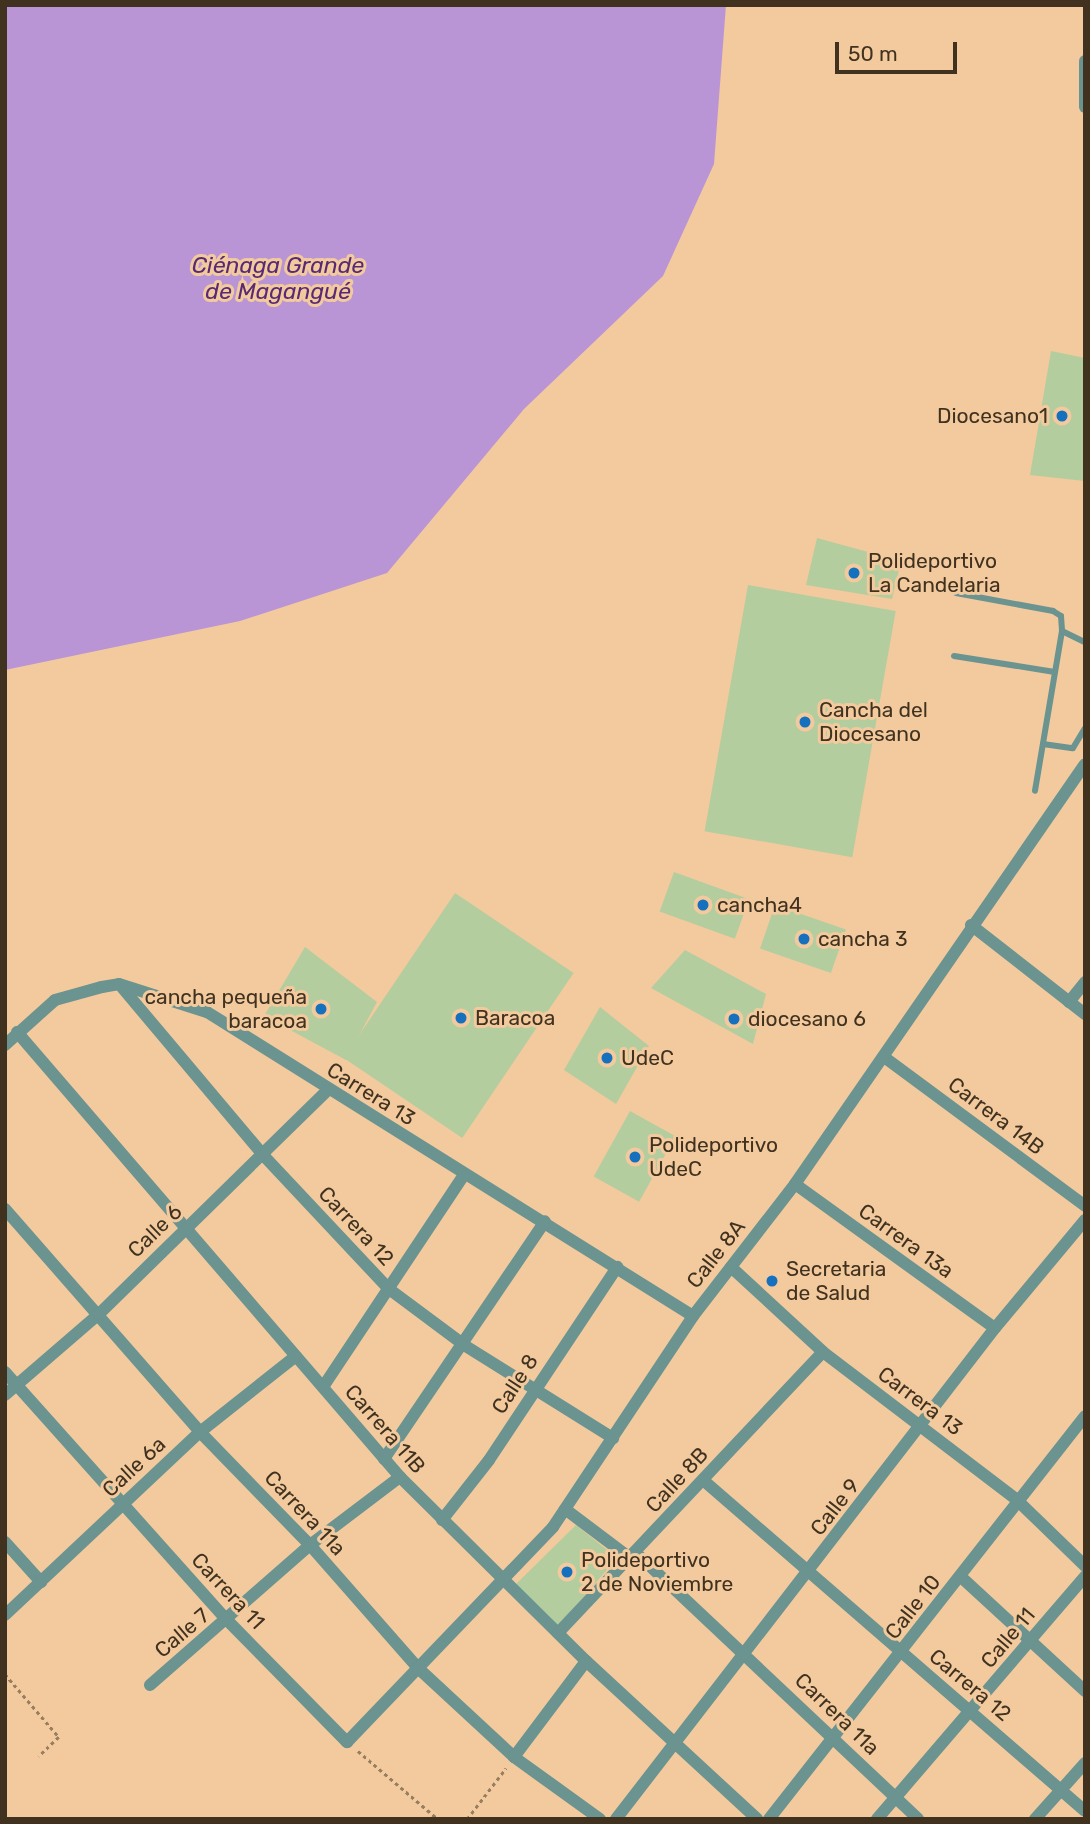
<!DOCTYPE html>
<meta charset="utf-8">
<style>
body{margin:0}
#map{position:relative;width:1090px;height:1824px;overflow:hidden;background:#f2ca9e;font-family:Rubik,sans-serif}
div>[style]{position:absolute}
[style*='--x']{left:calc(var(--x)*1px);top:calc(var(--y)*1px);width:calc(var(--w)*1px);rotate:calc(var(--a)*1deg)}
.green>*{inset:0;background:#b4cd9e;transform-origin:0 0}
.water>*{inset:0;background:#ba95d5}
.path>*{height:2.5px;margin-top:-1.25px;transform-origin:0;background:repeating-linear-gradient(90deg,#987d5e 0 3.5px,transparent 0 7px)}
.lane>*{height:6px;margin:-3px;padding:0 3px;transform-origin:3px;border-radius:3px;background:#6b9390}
.street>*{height:12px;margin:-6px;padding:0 6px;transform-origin:6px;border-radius:6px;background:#6b9390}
.dots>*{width:19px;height:19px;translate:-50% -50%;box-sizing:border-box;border:4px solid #f2ca9e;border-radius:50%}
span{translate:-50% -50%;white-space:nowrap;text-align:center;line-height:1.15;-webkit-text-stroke:6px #f2ca9e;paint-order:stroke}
.poi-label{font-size:21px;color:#413220}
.right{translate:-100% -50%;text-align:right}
.left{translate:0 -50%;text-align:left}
.street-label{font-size:21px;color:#413220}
.water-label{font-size:23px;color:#582974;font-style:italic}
.frame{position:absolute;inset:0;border:7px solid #413220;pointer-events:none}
.scale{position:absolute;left:835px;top:42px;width:122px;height:32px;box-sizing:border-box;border:4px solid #413220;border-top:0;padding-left:9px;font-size:21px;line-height:24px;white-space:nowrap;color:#413220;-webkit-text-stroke:5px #f2ca9e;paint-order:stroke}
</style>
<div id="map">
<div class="green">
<i style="clip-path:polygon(1051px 351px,1085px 358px,1085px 481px,1030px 475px)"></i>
<i style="clip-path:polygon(817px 538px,901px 561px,892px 599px,806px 585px)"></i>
<i style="left:748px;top:585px;width:150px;height:250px;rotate:10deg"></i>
<i style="left:674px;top:872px;width:80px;height:42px;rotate:20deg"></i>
<i style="left:455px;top:893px;width:143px;height:199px;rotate:34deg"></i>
<i style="left:775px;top:905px;width:75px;height:46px;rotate:19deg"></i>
<i style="clip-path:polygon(305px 947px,377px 1002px,346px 1060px,264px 1016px)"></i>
<i style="clip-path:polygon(685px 950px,766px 994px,753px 1044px,651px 988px)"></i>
<i style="clip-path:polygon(600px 1007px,649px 1046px,616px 1104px,564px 1070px)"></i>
<i style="left:630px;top:1111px;width:52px;height:75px;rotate:29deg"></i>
<i style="clip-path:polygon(576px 1525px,617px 1558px,557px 1628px,514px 1586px)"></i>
</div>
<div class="water">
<i style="clip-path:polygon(5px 5px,726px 5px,714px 164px,663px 276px,524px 409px,387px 573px,240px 621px,5px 670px)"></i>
</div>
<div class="path">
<i style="--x:5;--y:1674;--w:83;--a:49.4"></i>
<i style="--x:59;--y:1737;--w:28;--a:136"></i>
<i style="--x:358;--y:1751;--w:105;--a:40.4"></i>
<i style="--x:467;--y:1819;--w:64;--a:-52.6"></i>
</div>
<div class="lane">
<i style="--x:956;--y:593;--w:99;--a:10.5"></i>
<i style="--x:1053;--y:611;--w:9;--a:32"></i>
<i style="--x:1061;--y:616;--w:15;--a:86"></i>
<i style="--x:1062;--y:631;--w:162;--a:99.6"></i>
<i style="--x:1062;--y:631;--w:25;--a:26"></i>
<i style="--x:954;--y:656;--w:102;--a:9"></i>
<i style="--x:1043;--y:744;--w:30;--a:8"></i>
<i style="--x:1073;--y:748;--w:23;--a:-59"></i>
</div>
<div class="street">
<i style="--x:1085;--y:61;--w:46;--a:90"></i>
<i style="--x:971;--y:925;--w:145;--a:38"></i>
<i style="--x:120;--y:985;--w:224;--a:49.9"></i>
<i style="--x:264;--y:1156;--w:183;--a:46.8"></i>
<i style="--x:389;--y:1289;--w:94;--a:36.7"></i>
<i style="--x:464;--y:1345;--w:176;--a:32"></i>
<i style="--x:1069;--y:1002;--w:26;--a:-51"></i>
<i style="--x:17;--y:1032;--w:587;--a:49.28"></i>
<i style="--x:400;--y:1477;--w:262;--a:44.7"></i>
<i style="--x:586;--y:1661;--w:233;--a:42.7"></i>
<i style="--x:5;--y:1045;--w:67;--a:-42"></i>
<i style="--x:55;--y:1000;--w:49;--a:-15.5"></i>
<i style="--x:102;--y:987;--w:17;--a:-10"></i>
<i style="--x:119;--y:984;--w:92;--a:17.7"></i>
<i style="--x:207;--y:1012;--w:573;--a:32.03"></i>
<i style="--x:884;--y:1057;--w:250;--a:36.5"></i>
<i style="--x:795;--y:1184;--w:246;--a:35.8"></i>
<i style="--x:5;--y:1209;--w:296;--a:48.8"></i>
<i style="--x:200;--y:1432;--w:158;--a:45.8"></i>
<i style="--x:310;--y:1545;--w:164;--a:48.7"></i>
<i style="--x:418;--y:1668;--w:131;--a:42.8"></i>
<i style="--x:514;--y:1757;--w:106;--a:35.8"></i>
<i style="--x:731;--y:1267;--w:125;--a:42.7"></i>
<i style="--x:823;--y:1352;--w:244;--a:37.3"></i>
<i style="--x:1017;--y:1500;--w:95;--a:44.1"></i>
<i style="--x:5;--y:1372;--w:334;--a:48.2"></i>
<i style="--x:228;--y:1621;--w:170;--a:45.5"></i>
<i style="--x:347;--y:1742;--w:298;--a:-46.2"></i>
<i style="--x:553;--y:1527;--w:253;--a:-56.4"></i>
<i style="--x:693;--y:1316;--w:167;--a:-52.3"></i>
<i style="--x:795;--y:1184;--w:510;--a:-55.38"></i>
<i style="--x:323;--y:1387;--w:255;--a:-56.4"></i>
<i style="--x:5;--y:1395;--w:124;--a:-40.8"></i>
<i style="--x:99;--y:1314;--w:320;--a:-44.4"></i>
<i style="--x:384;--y:1459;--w:287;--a:-55.9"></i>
<i style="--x:703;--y:1480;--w:505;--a:40.91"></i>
<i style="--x:565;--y:1509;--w:81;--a:37"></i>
<i style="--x:442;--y:1520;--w:76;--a:-51.9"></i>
<i style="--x:489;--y:1460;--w:232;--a:-56.4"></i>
<i style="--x:5;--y:1542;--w:54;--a:48"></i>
<i style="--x:635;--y:1552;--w:389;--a:43.3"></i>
<i style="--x:960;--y:1576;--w:170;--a:42.6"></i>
<i style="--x:5;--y:1615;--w:267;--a:-43.2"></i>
<i style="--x:200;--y:1432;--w:122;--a:-38.4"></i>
<i style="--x:558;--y:1633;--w:386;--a:-46.7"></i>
<i style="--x:150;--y:1685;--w:213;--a:-41.2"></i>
<i style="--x:310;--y:1545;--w:113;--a:-37.1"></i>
<i style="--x:514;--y:1757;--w:120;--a:-53.1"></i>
<i style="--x:616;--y:1819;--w:620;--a:-52.34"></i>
<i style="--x:995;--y:1328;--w:141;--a:-50.2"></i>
<i style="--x:769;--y:1819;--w:512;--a:-51.9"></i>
<i style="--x:877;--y:1819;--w:320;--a:-49.4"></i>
<i style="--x:1035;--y:1819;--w:75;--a:-48.2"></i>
</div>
<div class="dots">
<i style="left:1062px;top:416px;background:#1570bd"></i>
<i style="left:854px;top:573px;background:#1570bd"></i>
<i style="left:805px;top:722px;background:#1570bd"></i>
<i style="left:703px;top:905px;background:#1570bd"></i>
<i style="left:804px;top:939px;background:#1570bd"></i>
<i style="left:321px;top:1009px;background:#1570bd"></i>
<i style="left:461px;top:1018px;background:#1570bd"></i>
<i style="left:734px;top:1019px;background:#1570bd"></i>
<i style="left:607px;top:1058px;background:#1570bd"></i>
<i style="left:635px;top:1157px;background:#1570bd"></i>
<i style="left:772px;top:1281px;background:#1570bd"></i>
<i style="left:567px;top:1572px;background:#1570bd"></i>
</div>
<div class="poi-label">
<span class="right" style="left:1048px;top:416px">Diocesano1</span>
<span class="left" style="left:868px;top:573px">Polideportivo<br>La Candelaria</span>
<span class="left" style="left:819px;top:722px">Cancha del<br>Diocesano</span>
<span class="left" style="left:717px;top:905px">cancha4</span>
<span class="left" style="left:818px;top:939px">cancha 3</span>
<span class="right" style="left:307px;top:1009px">cancha pequeña<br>baracoa</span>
<span class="left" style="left:475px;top:1018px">Baracoa</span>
<span class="left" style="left:748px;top:1019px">diocesano 6</span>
<span class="left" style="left:621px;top:1058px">UdeC</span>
<span class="left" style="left:649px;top:1157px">Polideportivo<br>UdeC</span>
<span class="left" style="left:786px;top:1281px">Secretaria<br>de Salud</span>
<span class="left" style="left:581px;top:1572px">Polideportivo<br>2 de Noviembre</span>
</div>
<div class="street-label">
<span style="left:371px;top:1094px;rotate:32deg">Carrera 13</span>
<span style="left:996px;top:1116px;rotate:37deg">Carrera 14B</span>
<span style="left:356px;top:1226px;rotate:47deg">Carrera 12</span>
<span style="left:155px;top:1231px;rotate:-44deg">Calle 6</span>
<span style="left:906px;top:1241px;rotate:36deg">Carrera 13a</span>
<span style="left:716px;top:1254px;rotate:-52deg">Calle 8A</span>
<span style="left:515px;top:1384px;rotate:-57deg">Calle 8</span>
<span style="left:920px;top:1401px;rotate:37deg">Carrera 13</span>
<span style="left:385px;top:1429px;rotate:49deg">Carrera 11B</span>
<span style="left:134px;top:1467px;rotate:-43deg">Calle 6a</span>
<span style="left:677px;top:1480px;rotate:-47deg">Calle 8B</span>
<span style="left:835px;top:1507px;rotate:-52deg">Calle 9</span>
<span style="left:305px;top:1513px;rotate:47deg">Carrera 11a</span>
<span style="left:228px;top:1591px;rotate:47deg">Carrera 11</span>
<span style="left:913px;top:1607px;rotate:-52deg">Calle 10</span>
<span style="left:182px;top:1633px;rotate:-40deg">Calle 7</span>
<span style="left:1008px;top:1638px;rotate:-50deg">Calle 11</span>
<span style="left:970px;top:1685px;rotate:40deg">Carrera 12</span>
<span style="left:837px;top:1714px;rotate:44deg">Carrera 11a</span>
</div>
<div class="water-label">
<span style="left:278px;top:278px">Ciénaga Grande<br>de Magangué</span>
</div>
<div class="frame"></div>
<div class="scale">50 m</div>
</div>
